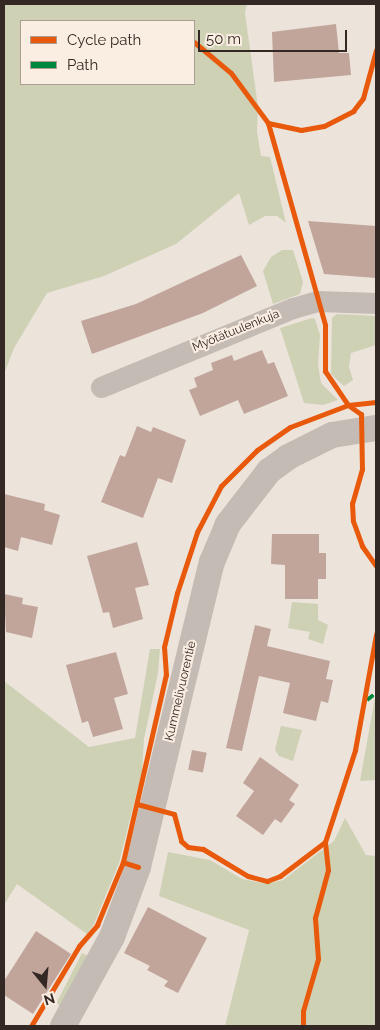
<!DOCTYPE html>
<meta charset="utf-8">
<style>
body{margin:0}
#map{position:relative;width:380px;height:1030px;overflow:hidden;background:#ece3db;font-family:Raleway,sans-serif}
div>[style]{position:absolute}
[style*='--x']{left:calc(var(--x)*1px);top:calc(var(--y)*1px);width:calc(var(--w)*1px);rotate:calc(var(--a)*1deg)}
.green>*{inset:0;background:#ced1b4;transform-origin:0 0}
.building>*{inset:0;background:#c1a59b;transform-origin:0 0}
.minor>*{height:21px;margin:-10.5px;padding:0 10.5px;transform-origin:10.5px;border-radius:10.5px;background:#c4bbb5}
.tertiary>*{height:26px;margin:-13px;padding:0 13px;transform-origin:13px;border-radius:13px;background:#c4bbb5}
.quiet>*{height:4px;margin-top:-2px;transform-origin:0;background:repeating-linear-gradient(90deg,#00873e 0 8px,transparent 0 12px)}
.cycleway>*{height:5px;margin:-2.5px;padding:0 2.5px;transform-origin:2.5px;border-radius:2.5px;background:#e8590c}
span{translate:-50% -50%;white-space:nowrap;text-align:center;line-height:1.15;-webkit-text-stroke:4px #faede1;paint-order:stroke}
.street-label{font-size:12px;color:#342824}
.frame{position:absolute;inset:0;border:5px solid #342824;pointer-events:none}
.legend{position:absolute;left:20px;top:20px;width:175px;height:65px;box-sizing:border-box;background:#faede1;border:1px solid #ab9e95;margin:0;padding:6px 9px;list-style:none;font-size:15px;color:#342824}
.legend li{display:flex;align-items:center;gap:10px;height:25px}
.legend b{width:25px;border:1px solid #ab9e95}
.north{position:absolute;left:20px;top:960px;width:50px;height:50px;-webkit-text-stroke:4px #faede1;paint-order:stroke;rotate:163deg;font-size:14px;font-weight:700;line-height:20px;text-align:center;color:#342824}
.north::after{content:'';display:block;margin:auto;width:18px;height:22px;background:#342824;clip-path:polygon(50% 0,100% 100%,50% 72%,0 100%)}
.scale{position:absolute;left:198px;top:30px;width:149px;height:22px;box-sizing:border-box;border:2px solid #342824;border-top:0;padding-left:6px;font-size:15px;line-height:18px;white-space:nowrap;color:#342824;-webkit-text-stroke:4px #faede1;paint-order:stroke}
</style>
<div id="map">
<div class="green">
<i style="clip-path:polygon(evenodd,4px 4px,247px 4px,245px 13px,258px 107px,257px 132px,261px 156px,270px 157px,286px 223px,277px 216px,265px 216px,249px 225px,239px 193px,176px 244px,104px 276px,47px 293px,14px 348px,4px 374px,4px 4px,21px 21px,194px 21px,194px 84px,21px 84px,21px 21px)"></i>
<i style="clip-path:polygon(282px 250px,293px 250px,303px 282px,300px 294px,273px 304px,263px 271px,271px 257px)"></i>
<i style="clip-path:polygon(337px 314px,376px 316px,376px 345px,351px 353px,349px 367px,353px 380px,344px 386px,331px 374px,332px 318px)"></i>
<i style="clip-path:polygon(312px 318px,315px 319px,320px 335px,318px 365px,321px 383px,338px 400px,323px 405px,304px 403px,280px 328px)"></i>
<i style="clip-path:polygon(292px 602px,318px 604px,318px 620px,328px 625px,323px 644px,308px 639px,310px 632px,288px 628px)"></i>
<i style="clip-path:polygon(150px 649px,160px 649px,158px 673px,144px 739px,142px 771px,119px 863px,94px 924px,87px 934px,17px 884px,4px 905px,4px 681px,89px 747px,135px 738px)"></i>
<i style="clip-path:polygon(376px 692px,376px 780px,360px 781px)"></i>
<i style="clip-path:polygon(281px 726px,302px 730px,293px 761px,279px 756px,275px 750px)"></i>
<i style="clip-path:polygon(345px 818px,366px 855px,376px 856px,376px 1026px,225px 1026px,249px 930px,159px 896px,168px 852px,210px 860px,242px 879px,267px 884px,283px 880px,334px 841px)"></i>
<i style="left:82px;top:953px;width:9px;height:57px;rotate:27deg"></i>
</div>
<div class="building">
<i style="clip-path:polygon(336px 24px,339px 53px,349px 53px,351px 75px,274px 82px,272px 32px)"></i>
<i style="clip-path:polygon(308px 221px,376px 226px,376px 278px,324px 274px)"></i>
<i style="clip-path:polygon(241px 255px,257px 286px,203px 313px,92px 354px,81px 321px,136px 304px)"></i>
<i style="clip-path:polygon(262px 350px,268px 364px,274px 362px,288px 396px,244px 414px,238px 400px,200px 416px,189px 390px,197px 387px,194px 378px,213px 370px,211px 363px,232px 355px,234px 361px)"></i>
<i style="clip-path:polygon(137px 426px,151px 432px,153px 427px,186px 440px,172px 483px,158px 478px,143px 518px,101px 502px,120px 455px,125px 457px)"></i>
<i style="clip-path:polygon(4px 494px,45px 504px,44px 510px,60px 515px,52px 545px,21px 537px,18px 551px,4px 547px)"></i>
<i style="clip-path:polygon(272px 534px,319px 534px,319px 553px,326px 553px,326px 579px,318px 579px,318px 599px,285px 599px,285px 565px,271px 564px)"></i>
<i style="clip-path:polygon(137px 542px,149px 585px,135px 588px,143px 619px,113px 628px,109px 612px,103px 613px,87px 556px)"></i>
<i style="clip-path:polygon(4px 594px,23px 598px,22px 604px,38px 607px,32px 638px,6px 632px)"></i>
<i style="clip-path:polygon(255px 625px,271px 629px,267px 646px,330px 661px,326px 679px,333px 680px,328px 703px,321px 701px,316px 721px,283px 713px,290px 683px,259px 676px,242px 751px,226px 748px)"></i>
<i style="clip-path:polygon(116px 652px,128px 694px,114px 698px,123px 729px,93px 737px,88px 721px,82px 723px,66px 665px)"></i>
<i style="left:192px;top:750px;width:15px;height:20px;rotate:11deg"></i>
<i style="clip-path:polygon(260px 757px,299px 785px,289px 800px,295px 804px,281px 823px,275px 819px,263px 835px,236px 816px,254px 791px,243px 783px)"></i>
<i style="clip-path:polygon(148px 907px,207px 938px,178px 993px,164px 986px,168px 981px,147px 970px,150px 966px,124px 953px)"></i>
<i style="clip-path:polygon(36px 931px,71px 954px,33px 1014px,4px 995px,4px 981px)"></i>
</div>
<div class="minor">
<i style="--x:101;--y:387;--w:208;--a:-22.4"></i>
<i style="--x:293;--y:308;--w:25;--a:-16"></i>
<i style="--x:317;--y:301;--w:59;--a:1.9"></i>
</div>
<div class="tertiary">
<i style="--x:63;--y:1026;--w:102;--a:-61.2"></i>
<i style="--x:112;--y:937;--w:75;--a:-69.6"></i>
<i style="--x:138;--y:867;--w:314;--a:-76.4"></i>
<i style="--x:212;--y:562;--w:41;--a:-67.2"></i>
<i style="--x:228;--y:524;--w:67;--a:-52.3"></i>
<i style="--x:269;--y:471;--w:24;--a:-36"></i>
<i style="--x:288;--y:457;--w:49;--a:-26.6"></i>
<i style="--x:332;--y:435;--w:45;--a:-9"></i>
</div>
<div class="quiet">
<i style="--x:367;--y:700;--w:11;--a:-38"></i>
</div>
<div class="cycleway">
<i style="--x:194;--y:42;--w:48;--a:40"></i>
<i style="--x:231;--y:73;--w:62;--a:53.5"></i>
<i style="--x:268;--y:123;--w:210;--a:74.2"></i>
<i style="--x:325;--y:325;--w:46;--a:90"></i>
<i style="--x:325;--y:371;--w:41;--a:55.9"></i>
<i style="--x:348;--y:405;--w:16;--a:35"></i>
<i style="--x:361;--y:414;--w:55;--a:89"></i>
<i style="--x:362;--y:469;--w:35;--a:106"></i>
<i style="--x:352;--y:503;--w:18;--a:87"></i>
<i style="--x:353;--y:521;--w:27;--a:70"></i>
<i style="--x:362;--y:546;--w:24;--a:55"></i>
<i style="--x:268;--y:123;--w:34;--a:12"></i>
<i style="--x:301;--y:130;--w:23;--a:-10"></i>
<i style="--x:324;--y:126;--w:33;--a:-27"></i>
<i style="--x:353;--y:111;--w:16;--a:-52"></i>
<i style="--x:363;--y:98;--w:50;--a:-74.8"></i>
<i style="--x:137;--y:804;--w:38;--a:15"></i>
<i style="--x:174;--y:814;--w:28;--a:75"></i>
<i style="--x:181;--y:841;--w:9;--a:41"></i>
<i style="--x:188;--y:847;--w:15;--a:8"></i>
<i style="--x:203;--y:849;--w:52;--a:31"></i>
<i style="--x:248;--y:876;--w:20;--a:15"></i>
<i style="--x:267;--y:881;--w:14;--a:-21"></i>
<i style="--x:280;--y:876;--w:56;--a:-37.1"></i>
<i style="--x:325;--y:842;--w:28;--a:84"></i>
<i style="--x:328;--y:870;--w:50;--a:105.2"></i>
<i style="--x:315;--y:918;--w:41;--a:85.8"></i>
<i style="--x:318;--y:959;--w:54;--a:106.1"></i>
<i style="--x:303;--y:1011;--w:15;--a:90"></i>
<i style="--x:325;--y:842;--w:97;--a:-71.9"></i>
<i style="--x:355;--y:750;--w:118;--a:-79.7"></i>
<i style="--x:138;--y:867;--w:16;--a:-162"></i>
<i style="--x:123;--y:862;--w:192;--a:-77.1"></i>
<i style="--x:166;--y:675;--w:28;--a:-94"></i>
<i style="--x:164;--y:647;--w:56;--a:-76.5"></i>
<i style="--x:177;--y:593;--w:64;--a:-71.8"></i>
<i style="--x:197;--y:532;--w:52;--a:-62.4"></i>
<i style="--x:221;--y:486;--w:51;--a:-45"></i>
<i style="--x:257;--y:450;--w:40;--a:-34.9"></i>
<i style="--x:290;--y:427;--w:62;--a:-20.8"></i>
<i style="--x:348;--y:405;--w:28;--a:-6"></i>
<i style="--x:31;--y:1026;--w:93;--a:-59"></i>
<i style="--x:79;--y:946;--w:28;--a:-49"></i>
<i style="--x:97;--y:925;--w:68;--a:-67.6"></i>
</div>
<div class="street-label">
<span style="left:236px;top:331px;rotate:-22deg">Myötätuulenkuja</span>
<span style="left:181px;top:691px;rotate:-77deg">Kummelivuorentie</span>
</div>
<div class="frame"></div>
<ul class="legend">
<li><b style="height:6px;background:#e8590c"></b>Cycle path</li>
<li><b style="height:6px;background:#00873e"></b>Path</li>
</ul>
<div class="north">N</div>
<div class="scale">50 m</div>
</div>
